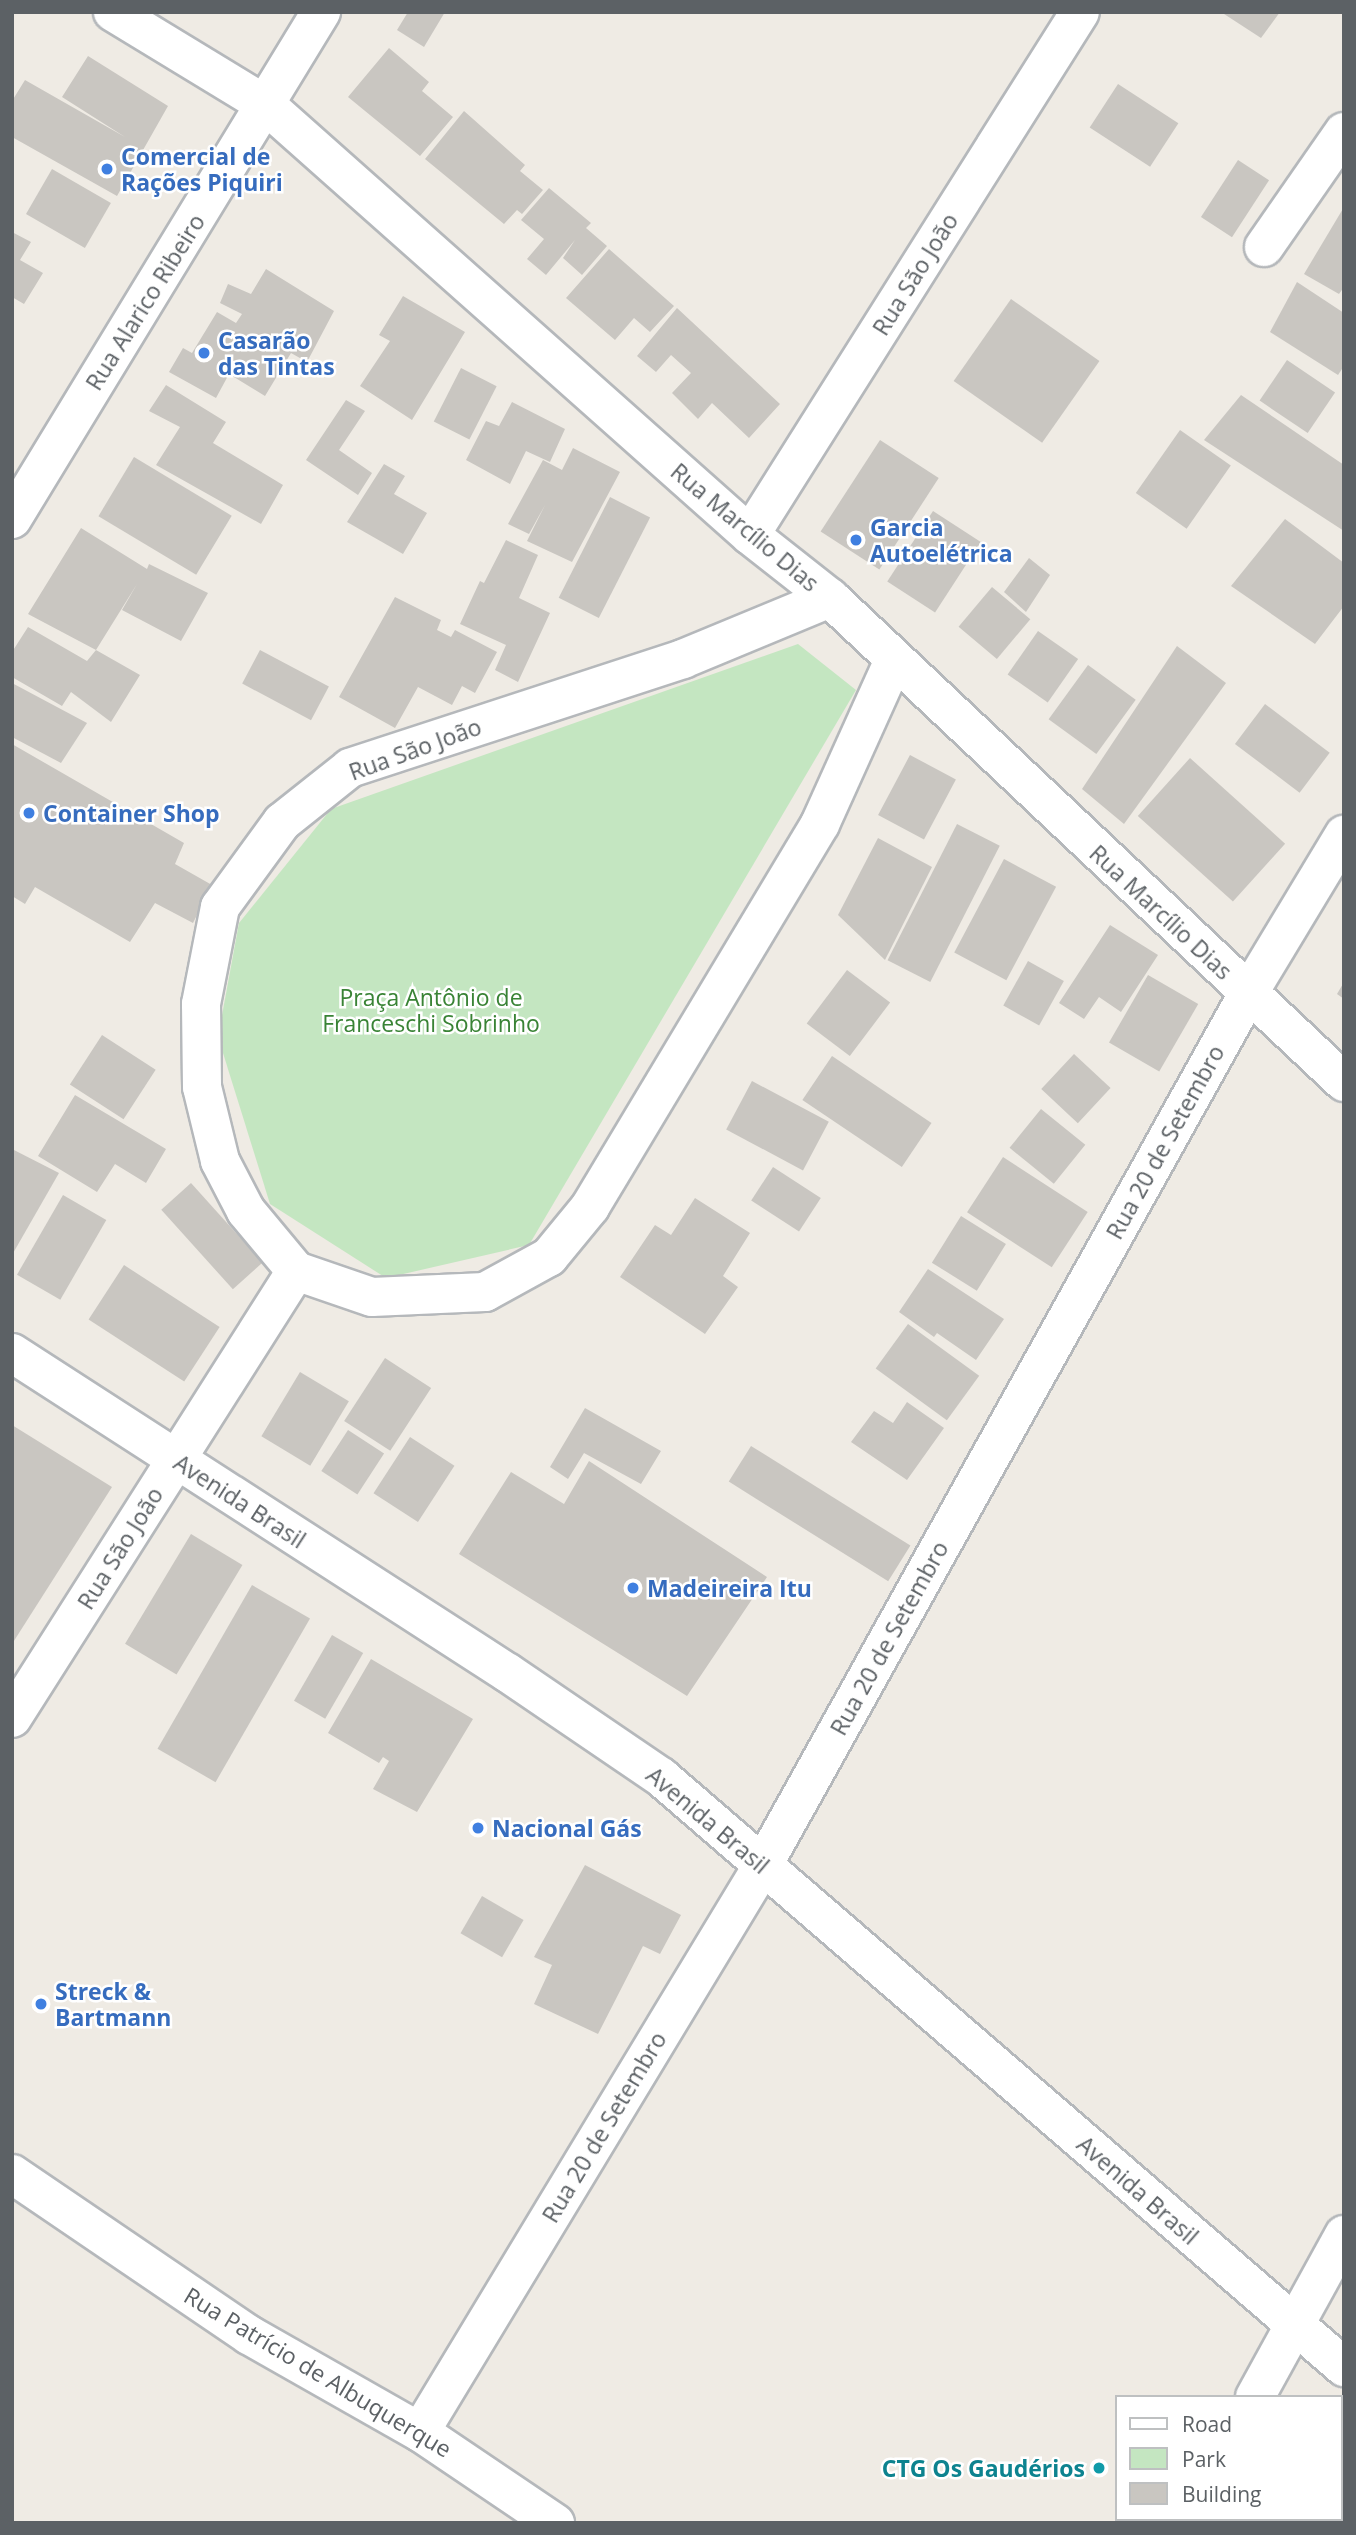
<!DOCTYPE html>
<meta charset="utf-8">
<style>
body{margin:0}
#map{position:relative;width:1356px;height:2535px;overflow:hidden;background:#efebe4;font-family:"Open Sans",sans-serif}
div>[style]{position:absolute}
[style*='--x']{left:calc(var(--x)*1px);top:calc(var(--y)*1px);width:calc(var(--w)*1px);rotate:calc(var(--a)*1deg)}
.green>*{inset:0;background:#c4e6c1}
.building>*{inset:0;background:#c9c6c1;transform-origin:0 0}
.roads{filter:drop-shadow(2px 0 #b5b8bb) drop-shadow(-2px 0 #b5b8bb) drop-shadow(0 2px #b5b8bb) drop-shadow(0 -2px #b5b8bb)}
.street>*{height:38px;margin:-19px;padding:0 19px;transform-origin:19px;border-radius:19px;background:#fff}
.secondary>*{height:38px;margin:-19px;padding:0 19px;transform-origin:19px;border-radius:19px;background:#fff}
.dots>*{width:19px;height:19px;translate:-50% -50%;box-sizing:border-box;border:4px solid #fff;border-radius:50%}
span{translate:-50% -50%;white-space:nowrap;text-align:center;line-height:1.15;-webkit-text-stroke:5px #fff;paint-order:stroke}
.shop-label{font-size:23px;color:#366cbe;font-weight:700}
.left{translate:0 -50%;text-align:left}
.street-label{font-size:23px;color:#5c6165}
.park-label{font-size:23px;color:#398335}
.culture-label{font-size:23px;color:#0d838f;font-weight:700}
.right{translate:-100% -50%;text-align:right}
.frame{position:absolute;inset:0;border:14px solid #5c6165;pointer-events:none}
.legend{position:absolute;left:1115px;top:2395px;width:228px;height:126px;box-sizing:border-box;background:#fff;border:2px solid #bec0c1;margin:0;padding:9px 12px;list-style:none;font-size:21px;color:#5c6165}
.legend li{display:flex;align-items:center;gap:14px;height:35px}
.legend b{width:35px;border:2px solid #bec0c1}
</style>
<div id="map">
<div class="green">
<i style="clip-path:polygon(798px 644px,856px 690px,529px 1245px,386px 1278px,270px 1204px,218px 1037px,239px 923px,331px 809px)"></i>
</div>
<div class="building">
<i style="clip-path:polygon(408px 12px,445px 12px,424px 47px,397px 30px)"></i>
<i style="clip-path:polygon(1221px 12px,1280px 12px,1261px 38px)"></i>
<i style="clip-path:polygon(389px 48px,429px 82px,422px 91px,453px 117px,420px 156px,348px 97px)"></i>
<i style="clip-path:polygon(88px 56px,168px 106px,117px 196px,12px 137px,12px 101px,25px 80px,125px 137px,62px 97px)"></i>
<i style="left:1118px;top:84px;width:72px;height:52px;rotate:33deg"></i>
<i style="clip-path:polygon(464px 111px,525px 165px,520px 171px,543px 190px,522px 214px,517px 210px,504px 224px,425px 159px)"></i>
<i style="left:1238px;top:160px;width:37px;height:68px;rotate:33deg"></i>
<i style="left:52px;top:169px;width:68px;height:52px;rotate:30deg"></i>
<i style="clip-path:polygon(549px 188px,591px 223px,586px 228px,607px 246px,582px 275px,563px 258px,575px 240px,546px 275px,527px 259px,544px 239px,521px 220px)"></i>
<i style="clip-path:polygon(1344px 207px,1344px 287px,1339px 294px,1304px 274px)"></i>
<i style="clip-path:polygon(12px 232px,31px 242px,20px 260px,43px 273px,24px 304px,12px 297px)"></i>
<i style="clip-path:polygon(609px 249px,674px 306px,650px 332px,634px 318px,615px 340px,566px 298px)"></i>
<i style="clip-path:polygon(266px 269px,334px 311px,307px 362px,291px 353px,265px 396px,229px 374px,216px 398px,169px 372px,183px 348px,192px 353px,217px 312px,236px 323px,242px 314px,220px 303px,228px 284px,251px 294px)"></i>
<i style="clip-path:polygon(1297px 282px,1344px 313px,1344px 366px,1338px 375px,1270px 332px)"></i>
<i style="clip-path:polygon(403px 296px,465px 332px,412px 420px,360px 386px,390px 341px,379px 335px)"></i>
<i style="left:1011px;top:299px;width:108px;height:100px;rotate:35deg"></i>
<i style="clip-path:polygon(677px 308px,780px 404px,749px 438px,712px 403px,698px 419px,672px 393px,691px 373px,671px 355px,656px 372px,637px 356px)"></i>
<i style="left:1287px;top:360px;width:58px;height:49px;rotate:34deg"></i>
<i style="left:461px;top:368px;width:40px;height:60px;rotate:27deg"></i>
<i style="clip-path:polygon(166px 385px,226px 422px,213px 443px,283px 485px,261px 524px,156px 465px,180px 427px,149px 411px)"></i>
<i style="clip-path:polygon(1241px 395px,1344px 465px,1344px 531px,1204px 440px)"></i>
<i style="clip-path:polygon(346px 400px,365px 411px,339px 450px,372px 473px,358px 495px,306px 460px)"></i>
<i style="clip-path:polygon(512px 402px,565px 429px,550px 462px,526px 451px,510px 484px,466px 460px,486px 421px,499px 426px)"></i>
<i style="left:1180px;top:430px;width:62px;height:77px;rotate:35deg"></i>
<i style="left:880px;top:440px;width:70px;height:109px;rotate:33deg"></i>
<i style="clip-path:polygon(573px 448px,620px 472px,572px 562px,527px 541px,545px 505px,529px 534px,508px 524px,543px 460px,562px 470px)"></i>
<i style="left:134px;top:457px;width:114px;height:69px;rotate:31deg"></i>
<i style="clip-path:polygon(384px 464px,405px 476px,394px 494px,427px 513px,403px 554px,347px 522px)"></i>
<i style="left:610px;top:497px;width:45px;height:113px;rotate:27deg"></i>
<i style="left:933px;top:511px;width:57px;height:84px;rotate:33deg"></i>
<i style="clip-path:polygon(1285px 519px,1344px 563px,1344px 606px,1315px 644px,1231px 586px)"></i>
<i style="clip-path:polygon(81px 528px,147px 569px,149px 564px,208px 593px,181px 641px,122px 610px,137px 584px,96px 650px,140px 675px,111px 722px,71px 692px,62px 706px,12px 677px,12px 652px,28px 627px,87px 661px,96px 650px,28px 614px)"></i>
<i style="clip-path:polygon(506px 540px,538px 555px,519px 598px,550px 613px,518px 682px,495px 670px,506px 645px,460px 624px,480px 581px,484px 583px)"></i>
<i style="clip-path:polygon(1029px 558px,1050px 575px,1026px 612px,1004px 592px)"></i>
<i style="left:992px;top:587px;width:50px;height:52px;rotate:40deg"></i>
<i style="clip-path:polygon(395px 597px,441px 620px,437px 630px,451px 637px,455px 630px,497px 652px,475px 693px,462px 686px,452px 705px,418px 687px,395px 728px,339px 697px)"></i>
<i style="left:1038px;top:631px;width:49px;height:53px;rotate:35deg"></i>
<i style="clip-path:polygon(1177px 646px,1226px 683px,1124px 824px,1082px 789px)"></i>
<i style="left:260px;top:650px;width:78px;height:38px;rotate:28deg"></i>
<i style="left:1088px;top:665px;width:59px;height:67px;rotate:36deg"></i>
<i style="clip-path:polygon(12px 683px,87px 723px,61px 763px,12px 737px)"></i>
<i style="left:1265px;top:704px;width:81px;height:50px;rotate:37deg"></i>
<i style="clip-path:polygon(12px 744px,184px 843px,175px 864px,212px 885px,193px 923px,155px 903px,130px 942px,35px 887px,25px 904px,12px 896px)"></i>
<i style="left:910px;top:755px;width:52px;height:68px;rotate:28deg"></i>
<i style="left:1190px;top:758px;width:128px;height:78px;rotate:42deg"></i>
<i style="left:957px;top:824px;width:48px;height:153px;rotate:27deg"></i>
<i style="clip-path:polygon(878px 838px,932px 867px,885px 960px,838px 915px)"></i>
<i style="left:1004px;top:859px;width:59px;height:106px;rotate:28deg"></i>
<i style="clip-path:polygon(1110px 925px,1158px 955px,1121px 1012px,1099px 997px,1084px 1019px,1059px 1003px)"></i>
<i style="left:1028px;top:961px;width:41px;height:51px;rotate:29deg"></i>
<i style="left:847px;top:970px;width:54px;height:67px;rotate:37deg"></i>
<i style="left:1148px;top:975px;width:58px;height:78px;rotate:30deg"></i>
<i style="clip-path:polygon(1344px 982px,1344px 999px,1337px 994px)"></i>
<i style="left:102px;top:1035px;width:64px;height:59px;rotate:33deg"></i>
<i style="left:1074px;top:1054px;width:50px;height:48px;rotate:43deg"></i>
<i style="left:832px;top:1056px;width:120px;height:53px;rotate:34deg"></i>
<i style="left:752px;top:1081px;width:87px;height:55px;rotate:28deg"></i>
<i style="clip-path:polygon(75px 1095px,166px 1149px,146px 1183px,115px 1164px,97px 1192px,38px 1156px)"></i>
<i style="left:1041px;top:1109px;width:57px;height:50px;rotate:39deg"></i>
<i style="clip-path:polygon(12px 1149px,59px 1173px,12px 1255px)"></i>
<i style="left:1003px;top:1157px;width:101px;height:66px;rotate:33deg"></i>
<i style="left:773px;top:1167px;width:57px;height:40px;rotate:33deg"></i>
<i style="left:191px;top:1183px;width:107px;height:40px;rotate:48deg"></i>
<i style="left:63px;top:1195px;width:50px;height:92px;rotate:30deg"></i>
<i style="clip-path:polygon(695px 1198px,750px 1233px,723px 1276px,738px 1287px,705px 1334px,620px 1277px,655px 1225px,671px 1235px)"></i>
<i style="left:961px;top:1216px;width:53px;height:55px;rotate:32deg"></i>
<i style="left:124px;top:1265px;width:114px;height:65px;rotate:33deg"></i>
<i style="clip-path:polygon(928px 1269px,1004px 1319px,976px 1360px,937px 1333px,934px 1337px,899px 1312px)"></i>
<i style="left:908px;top:1324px;width:88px;height:55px;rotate:36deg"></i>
<i style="left:385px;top:1358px;width:55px;height:75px;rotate:33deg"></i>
<i style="left:300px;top:1372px;width:57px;height:75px;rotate:31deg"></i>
<i style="clip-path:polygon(907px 1402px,944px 1428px,907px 1480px,851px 1442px,874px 1411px,893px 1423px)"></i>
<i style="clip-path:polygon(585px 1408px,661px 1451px,641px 1484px,584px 1453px,568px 1479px,550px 1467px)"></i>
<i style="clip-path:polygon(12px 1425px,112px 1487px,12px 1644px)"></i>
<i style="left:348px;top:1430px;width:43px;height:49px;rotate:33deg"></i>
<i style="left:410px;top:1437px;width:53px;height:67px;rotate:33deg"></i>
<i style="left:751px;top:1446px;width:188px;height:42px;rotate:32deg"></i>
<i style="clip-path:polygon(589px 1461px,767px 1577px,687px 1696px,459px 1554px,511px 1472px,564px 1504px)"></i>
<i style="left:191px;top:1534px;width:60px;height:128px;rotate:31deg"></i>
<i style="left:252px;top:1585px;width:67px;height:189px;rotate:30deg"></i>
<i style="left:332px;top:1635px;width:36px;height:76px;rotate:30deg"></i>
<i style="clip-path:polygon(371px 1659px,473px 1719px,417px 1812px,373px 1789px,389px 1761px,383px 1757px,379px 1763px,328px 1733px)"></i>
<i style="clip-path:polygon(585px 1865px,681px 1915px,660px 1954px,643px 1946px,598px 2034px,534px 2004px,552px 1965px,534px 1957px)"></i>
<i style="left:482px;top:1896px;width:48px;height:43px;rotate:30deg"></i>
</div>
<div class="roads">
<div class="street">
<i style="--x:113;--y:12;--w:179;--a:31.3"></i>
<i style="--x:266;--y:105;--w:647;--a:41.62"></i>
<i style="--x:750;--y:535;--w:102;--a:38.2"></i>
<i style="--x:830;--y:598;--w:706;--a:43.28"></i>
<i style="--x:1264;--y:247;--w:140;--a:-55.2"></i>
<i style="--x:750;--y:535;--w:618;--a:-57.75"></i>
<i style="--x:830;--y:598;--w:159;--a:157.5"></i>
<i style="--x:683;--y:659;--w:350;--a:161.9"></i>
<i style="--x:350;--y:768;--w:87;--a:141.5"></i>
<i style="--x:282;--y:822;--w:105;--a:126.1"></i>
<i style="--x:220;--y:907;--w:99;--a:101.1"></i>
<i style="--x:201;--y:1004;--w:83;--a:89.3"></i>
<i style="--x:202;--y:1087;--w:76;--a:76.3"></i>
<i style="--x:220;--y:1161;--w:56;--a:62.5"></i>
<i style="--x:246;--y:1211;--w:78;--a:50.2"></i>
<i style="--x:296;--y:1271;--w:80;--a:18.9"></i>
<i style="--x:372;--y:1297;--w:113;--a:-2.5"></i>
<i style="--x:485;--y:1292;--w:73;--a:-28.7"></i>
<i style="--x:549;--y:1257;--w:65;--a:-50.6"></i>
<i style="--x:590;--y:1207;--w:447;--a:-59"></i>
<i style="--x:820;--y:824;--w:180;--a:-65.7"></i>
<i style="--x:12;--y:1718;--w:530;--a:-57.57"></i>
<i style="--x:12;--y:2174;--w:287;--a:34.2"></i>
<i style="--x:249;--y:2335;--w:197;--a:29.6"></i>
<i style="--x:420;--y:2432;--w:163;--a:34"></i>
<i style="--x:1255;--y:2397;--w:185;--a:-61.2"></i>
<i style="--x:420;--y:2432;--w:663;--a:-58.83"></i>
<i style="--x:763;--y:1865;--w:997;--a:-60.89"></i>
<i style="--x:1248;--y:994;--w:186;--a:-58.9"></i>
<i style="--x:1181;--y:2523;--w:4;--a:-63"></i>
</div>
<div class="secondary">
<i style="--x:12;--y:519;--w:594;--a:-58.64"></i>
<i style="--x:12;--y:1353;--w:590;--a:32.83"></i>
<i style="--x:508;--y:1673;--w:185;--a:34.2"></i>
<i style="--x:661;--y:1777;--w:903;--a:40.82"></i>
</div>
</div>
<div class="dots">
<i style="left:107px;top:169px;background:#3f7fe0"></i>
<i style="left:204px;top:353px;background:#3f7fe0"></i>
<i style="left:856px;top:540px;background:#3f7fe0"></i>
<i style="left:29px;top:813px;background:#3f7fe0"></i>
<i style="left:633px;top:1588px;background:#3f7fe0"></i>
<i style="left:478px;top:1828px;background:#3f7fe0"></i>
<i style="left:41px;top:2004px;background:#3f7fe0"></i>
<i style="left:1099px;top:2468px;background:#0f9aa8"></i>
</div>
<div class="shop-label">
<span class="left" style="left:121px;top:169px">Comercial de<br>Rações Piquiri</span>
<span class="left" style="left:218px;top:353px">Casarão<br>das Tintas</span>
<span class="left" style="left:870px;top:540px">Garcia<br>Autoelétrica</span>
<span class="left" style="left:43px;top:813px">Container Shop</span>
<span class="left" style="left:647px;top:1588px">Madeireira Itu</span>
<span class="left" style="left:492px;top:1828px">Nacional Gás</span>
<span class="left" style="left:55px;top:2004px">Streck &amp;<br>Bartmann</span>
</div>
<div class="street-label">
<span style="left:915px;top:274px;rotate:-58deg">Rua São João</span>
<span style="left:145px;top:302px;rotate:-58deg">Rua Alarico Ribeiro</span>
<span style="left:745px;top:527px;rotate:40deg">Rua Marcílio Dias</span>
<span style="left:415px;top:749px;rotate:-20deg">Rua São João</span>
<span style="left:1161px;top:912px;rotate:43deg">Rua Marcílio Dias</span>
<span style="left:1165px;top:1142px;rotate:-61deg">Rua 20 de Setembro</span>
<span style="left:240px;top:1501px;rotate:33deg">Avenida Brasil</span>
<span style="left:120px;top:1548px;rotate:-58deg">Rua São João</span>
<span style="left:889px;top:1638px;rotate:-61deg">Rua 20 de Setembro</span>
<span style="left:708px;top:1820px;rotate:40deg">Avenida Brasil</span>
<span style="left:604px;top:2127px;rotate:-59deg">Rua 20 de Setembro</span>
<span style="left:1138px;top:2190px;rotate:41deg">Avenida Brasil</span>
<span style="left:318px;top:2372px;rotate:31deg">Rua Patrício de Albuquerque</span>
</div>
<div class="park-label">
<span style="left:431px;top:1010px">Praça Antônio de<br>Franceschi Sobrinho</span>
</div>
<div class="culture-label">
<span class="right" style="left:1085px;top:2468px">CTG Os Gaudérios</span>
</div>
<div class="frame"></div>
<ul class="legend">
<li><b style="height:9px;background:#fff"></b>Road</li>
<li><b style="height:19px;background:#c4e6c1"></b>Park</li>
<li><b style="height:19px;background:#c9c6c1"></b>Building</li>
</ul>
</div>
